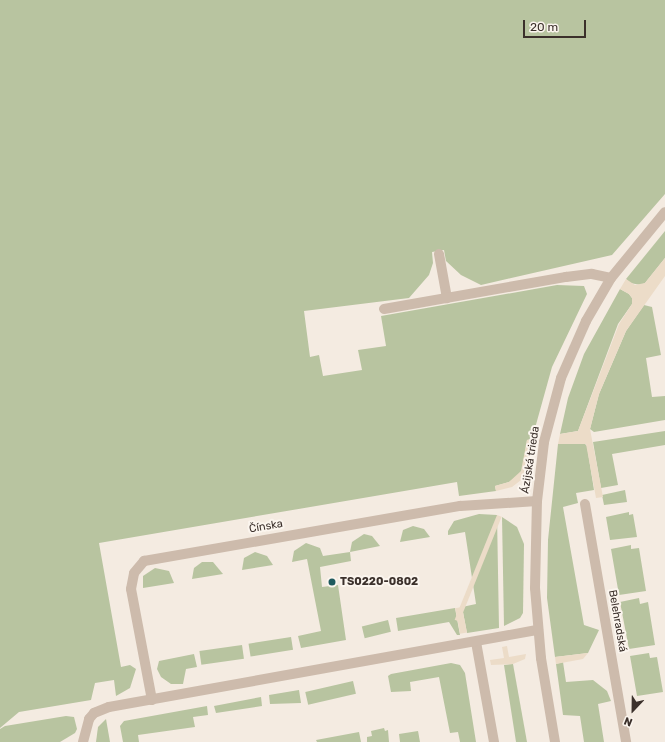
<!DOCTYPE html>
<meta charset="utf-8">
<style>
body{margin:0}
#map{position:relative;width:665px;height:742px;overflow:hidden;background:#f4ebe1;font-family:Rubik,sans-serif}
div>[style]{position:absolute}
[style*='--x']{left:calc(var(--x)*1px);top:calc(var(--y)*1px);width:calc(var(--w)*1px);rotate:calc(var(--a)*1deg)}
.green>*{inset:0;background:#b8c4a0;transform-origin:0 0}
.plaza>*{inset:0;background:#ecdcc8;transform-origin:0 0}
.service>*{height:10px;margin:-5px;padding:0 5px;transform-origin:5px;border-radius:5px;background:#cdbbac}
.minor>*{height:10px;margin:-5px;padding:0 5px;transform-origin:5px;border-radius:5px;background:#cdbbac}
.tertiary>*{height:10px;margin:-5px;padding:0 5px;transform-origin:5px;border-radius:5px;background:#cdbbac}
.dots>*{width:11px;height:11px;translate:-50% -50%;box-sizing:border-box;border:2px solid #fbf5ee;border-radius:50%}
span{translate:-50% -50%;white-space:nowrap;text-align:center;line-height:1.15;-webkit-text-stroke:4px #fbf5ee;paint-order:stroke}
.street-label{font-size:11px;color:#3b302b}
.poi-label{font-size:11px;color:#3b302b;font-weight:700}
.left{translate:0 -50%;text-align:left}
.north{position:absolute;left:613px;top:690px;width:40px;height:40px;-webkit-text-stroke:3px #fbf5ee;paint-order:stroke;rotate:202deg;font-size:11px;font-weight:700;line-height:16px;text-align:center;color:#3b302b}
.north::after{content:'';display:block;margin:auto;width:14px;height:18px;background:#3b302b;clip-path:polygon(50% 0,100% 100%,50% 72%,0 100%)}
.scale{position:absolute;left:523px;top:20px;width:63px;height:18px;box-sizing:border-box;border:2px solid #3b302b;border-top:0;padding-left:5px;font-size:12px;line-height:14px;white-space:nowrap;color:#3b302b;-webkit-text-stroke:3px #fbf5ee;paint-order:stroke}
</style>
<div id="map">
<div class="green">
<i style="clip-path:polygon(0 0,665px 0,665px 194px,612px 255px,481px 285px,461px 275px,446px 261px,444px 250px,432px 252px,433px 263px,429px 275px,409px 298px,304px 311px,310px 357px,319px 355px,323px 376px,362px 370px,358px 350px,386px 346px,381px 316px,557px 285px,584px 286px,587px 294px,552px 367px,532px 439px,527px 440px,522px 471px,517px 476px,509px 482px,495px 486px,496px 491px,459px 496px,457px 482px,99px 543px,121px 667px,130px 665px,136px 669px,130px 688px,116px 696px,114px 680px,95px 683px,91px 700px,19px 712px,0 728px)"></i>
<i style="clip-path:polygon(665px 231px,665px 258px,645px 283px,641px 285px,630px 283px,626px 279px)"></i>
<i style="clip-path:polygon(620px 289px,629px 294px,632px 298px,632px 304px,618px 324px,578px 431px,560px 434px,568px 398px,584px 354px)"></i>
<i style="clip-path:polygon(644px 305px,652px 307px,661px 355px,646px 358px,652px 397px,665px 396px,665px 420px,594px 432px,590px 429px,599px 394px,626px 331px)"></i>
<i style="clip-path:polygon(665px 431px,665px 445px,612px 454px,618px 485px,601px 488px,593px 442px)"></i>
<i style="clip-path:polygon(583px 442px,587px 446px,594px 490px,576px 493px,578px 503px,563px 507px,584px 625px,599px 630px,588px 653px,555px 657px,547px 598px,548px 540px,558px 444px)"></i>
<i style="clip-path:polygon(625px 490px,627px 502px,604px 505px,602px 495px)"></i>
<i style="clip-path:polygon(629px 512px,629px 515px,633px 514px,637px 537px,610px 540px,606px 517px)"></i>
<i style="clip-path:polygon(479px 514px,497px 515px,499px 628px,467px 633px,462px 607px,476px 604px,465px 532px,448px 535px,448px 531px,454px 521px)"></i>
<i style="clip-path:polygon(502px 517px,517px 527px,524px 544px,523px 613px,520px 618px,504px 626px)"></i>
<i style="clip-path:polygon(413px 526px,424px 529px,430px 537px,400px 542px,403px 530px)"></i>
<i style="clip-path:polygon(364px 534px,372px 536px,380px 546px,350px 552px,352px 542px)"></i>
<i style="clip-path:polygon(306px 543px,320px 548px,323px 556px,350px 552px,351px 561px,320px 567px,322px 587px,338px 585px,346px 640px,301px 648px,298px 636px,321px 631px,307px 559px,292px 562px,294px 551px)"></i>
<i style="clip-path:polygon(631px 545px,631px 549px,639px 548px,646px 591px,619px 595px,611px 549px)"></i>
<i style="clip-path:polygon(255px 552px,267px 556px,273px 565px,242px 570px,244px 558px)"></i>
<i style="clip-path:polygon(202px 562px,213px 562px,223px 574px,192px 579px,194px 568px)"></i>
<i style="clip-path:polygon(155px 568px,169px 571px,174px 583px,143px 588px,143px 576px)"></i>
<i style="clip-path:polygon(639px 598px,640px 604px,648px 602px,655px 645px,629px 649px,620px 602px)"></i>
<i style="clip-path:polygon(455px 608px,460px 635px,457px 635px,449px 622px,398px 631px,396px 618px)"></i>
<i style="left:388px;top:620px;width:12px;height:27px;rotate:76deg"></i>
<i style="left:291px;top:637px;width:13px;height:43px;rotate:81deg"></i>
<i style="left:242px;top:645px;width:14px;height:43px;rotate:82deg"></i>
<i style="clip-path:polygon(649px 653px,650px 658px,657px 657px,663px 692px,637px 696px,630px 656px)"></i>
<i style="clip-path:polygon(194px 654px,197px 667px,186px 669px,183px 684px,171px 684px,161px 677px,157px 669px,159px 661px)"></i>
<i style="clip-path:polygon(563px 662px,566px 682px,593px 680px,607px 691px,611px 701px,598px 704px,604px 742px,584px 742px,580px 716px,563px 715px,556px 664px)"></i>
<i style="clip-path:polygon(451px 663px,460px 665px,465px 673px,476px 742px,460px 742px,458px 732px,450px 733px,439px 677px,410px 682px,411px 691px,391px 692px,388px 676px,391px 674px)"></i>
<i style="clip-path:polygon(513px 664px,527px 742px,516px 742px,504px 665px)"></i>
<i style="left:353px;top:681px;width:13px;height:49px;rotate:77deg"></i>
<i style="clip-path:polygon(299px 690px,301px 703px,270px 704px,269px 695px)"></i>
<i style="clip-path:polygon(261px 697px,262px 706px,216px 713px,214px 706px)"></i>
<i style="clip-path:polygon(207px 706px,208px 715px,193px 717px,195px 727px,138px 735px,139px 742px,123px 742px,120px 726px,124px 721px)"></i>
<i style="clip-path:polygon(66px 716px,74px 717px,77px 729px,75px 733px,60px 742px,0 742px,0 729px,5px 726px)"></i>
<i style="clip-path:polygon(106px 719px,110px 742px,96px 742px,98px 727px)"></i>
<i style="clip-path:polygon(384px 728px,385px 731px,388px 730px,389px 742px,367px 742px,367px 737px,372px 736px,371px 731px)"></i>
<i style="clip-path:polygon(418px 731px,420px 742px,400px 742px,399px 734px)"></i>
<i style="clip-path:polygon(359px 732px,361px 742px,317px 742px,316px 740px)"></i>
</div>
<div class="plaza">
<i style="clip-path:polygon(665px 258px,665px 276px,626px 331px,599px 394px,590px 429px,603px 497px,596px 498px,586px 444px,558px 444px,560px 434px,578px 431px,619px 324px,632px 304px,632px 298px,629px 294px,620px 289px,626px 279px,635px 285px,645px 283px)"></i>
<i style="clip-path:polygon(532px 439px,525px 477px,512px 487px,496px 491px,495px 486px,509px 482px,521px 471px,527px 440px)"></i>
<i style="left:497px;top:515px;width:5px;height:113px;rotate:22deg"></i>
<i style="left:462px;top:607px;width:26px;height:7px;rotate:79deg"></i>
<i style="clip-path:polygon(507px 646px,509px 657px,526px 654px,525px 659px,513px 664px,491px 665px,490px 660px,504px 658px,502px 647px)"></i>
<i style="clip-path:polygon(588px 653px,583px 659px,556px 664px,555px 657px)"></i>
</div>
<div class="service">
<i style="--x:439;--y:254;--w:45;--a:79.7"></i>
<i style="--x:384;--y:309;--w:185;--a:-10"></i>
<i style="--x:566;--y:277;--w:26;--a:-7"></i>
<i style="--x:592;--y:274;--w:19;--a:12"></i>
<i style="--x:476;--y:642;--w:102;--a:79.8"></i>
</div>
<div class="minor">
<i style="--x:585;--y:504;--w:242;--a:80.2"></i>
<i style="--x:152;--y:700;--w:113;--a:-100.7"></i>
<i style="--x:131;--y:589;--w:16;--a:-79"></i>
<i style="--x:134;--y:573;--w:16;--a:-50"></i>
<i style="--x:144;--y:561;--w:321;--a:-9.9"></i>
<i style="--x:460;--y:506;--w:77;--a:-3.7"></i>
<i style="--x:83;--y:742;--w:24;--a:-75"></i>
<i style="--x:89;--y:719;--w:8;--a:-50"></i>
<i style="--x:94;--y:713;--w:16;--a:-22"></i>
<i style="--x:109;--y:707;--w:436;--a:-10.2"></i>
</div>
<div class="tertiary">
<i style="--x:555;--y:742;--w:85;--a:-99.5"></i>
<i style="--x:541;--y:658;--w:70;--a:-94.9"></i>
<i style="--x:535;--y:588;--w:87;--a:-88.7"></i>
<i style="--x:537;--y:501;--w:59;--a:-83.2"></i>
<i style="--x:544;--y:442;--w:66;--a:-75.1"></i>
<i style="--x:561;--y:378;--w:62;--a:-66.3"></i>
<i style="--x:586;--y:321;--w:50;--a:-59.8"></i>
<i style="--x:611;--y:278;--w:85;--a:-50.7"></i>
</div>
<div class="dots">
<i style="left:332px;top:582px;background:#1f5a5e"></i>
</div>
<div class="street-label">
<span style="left:531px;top:460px;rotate:-81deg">Ázijská trieda</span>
<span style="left:266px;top:527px;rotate:-10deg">Čínska</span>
<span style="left:617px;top:621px;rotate:80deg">Belehradská</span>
</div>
<div class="poi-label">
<span class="left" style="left:340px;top:582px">TS0220-0802</span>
</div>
<div class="north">N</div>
<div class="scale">20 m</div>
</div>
